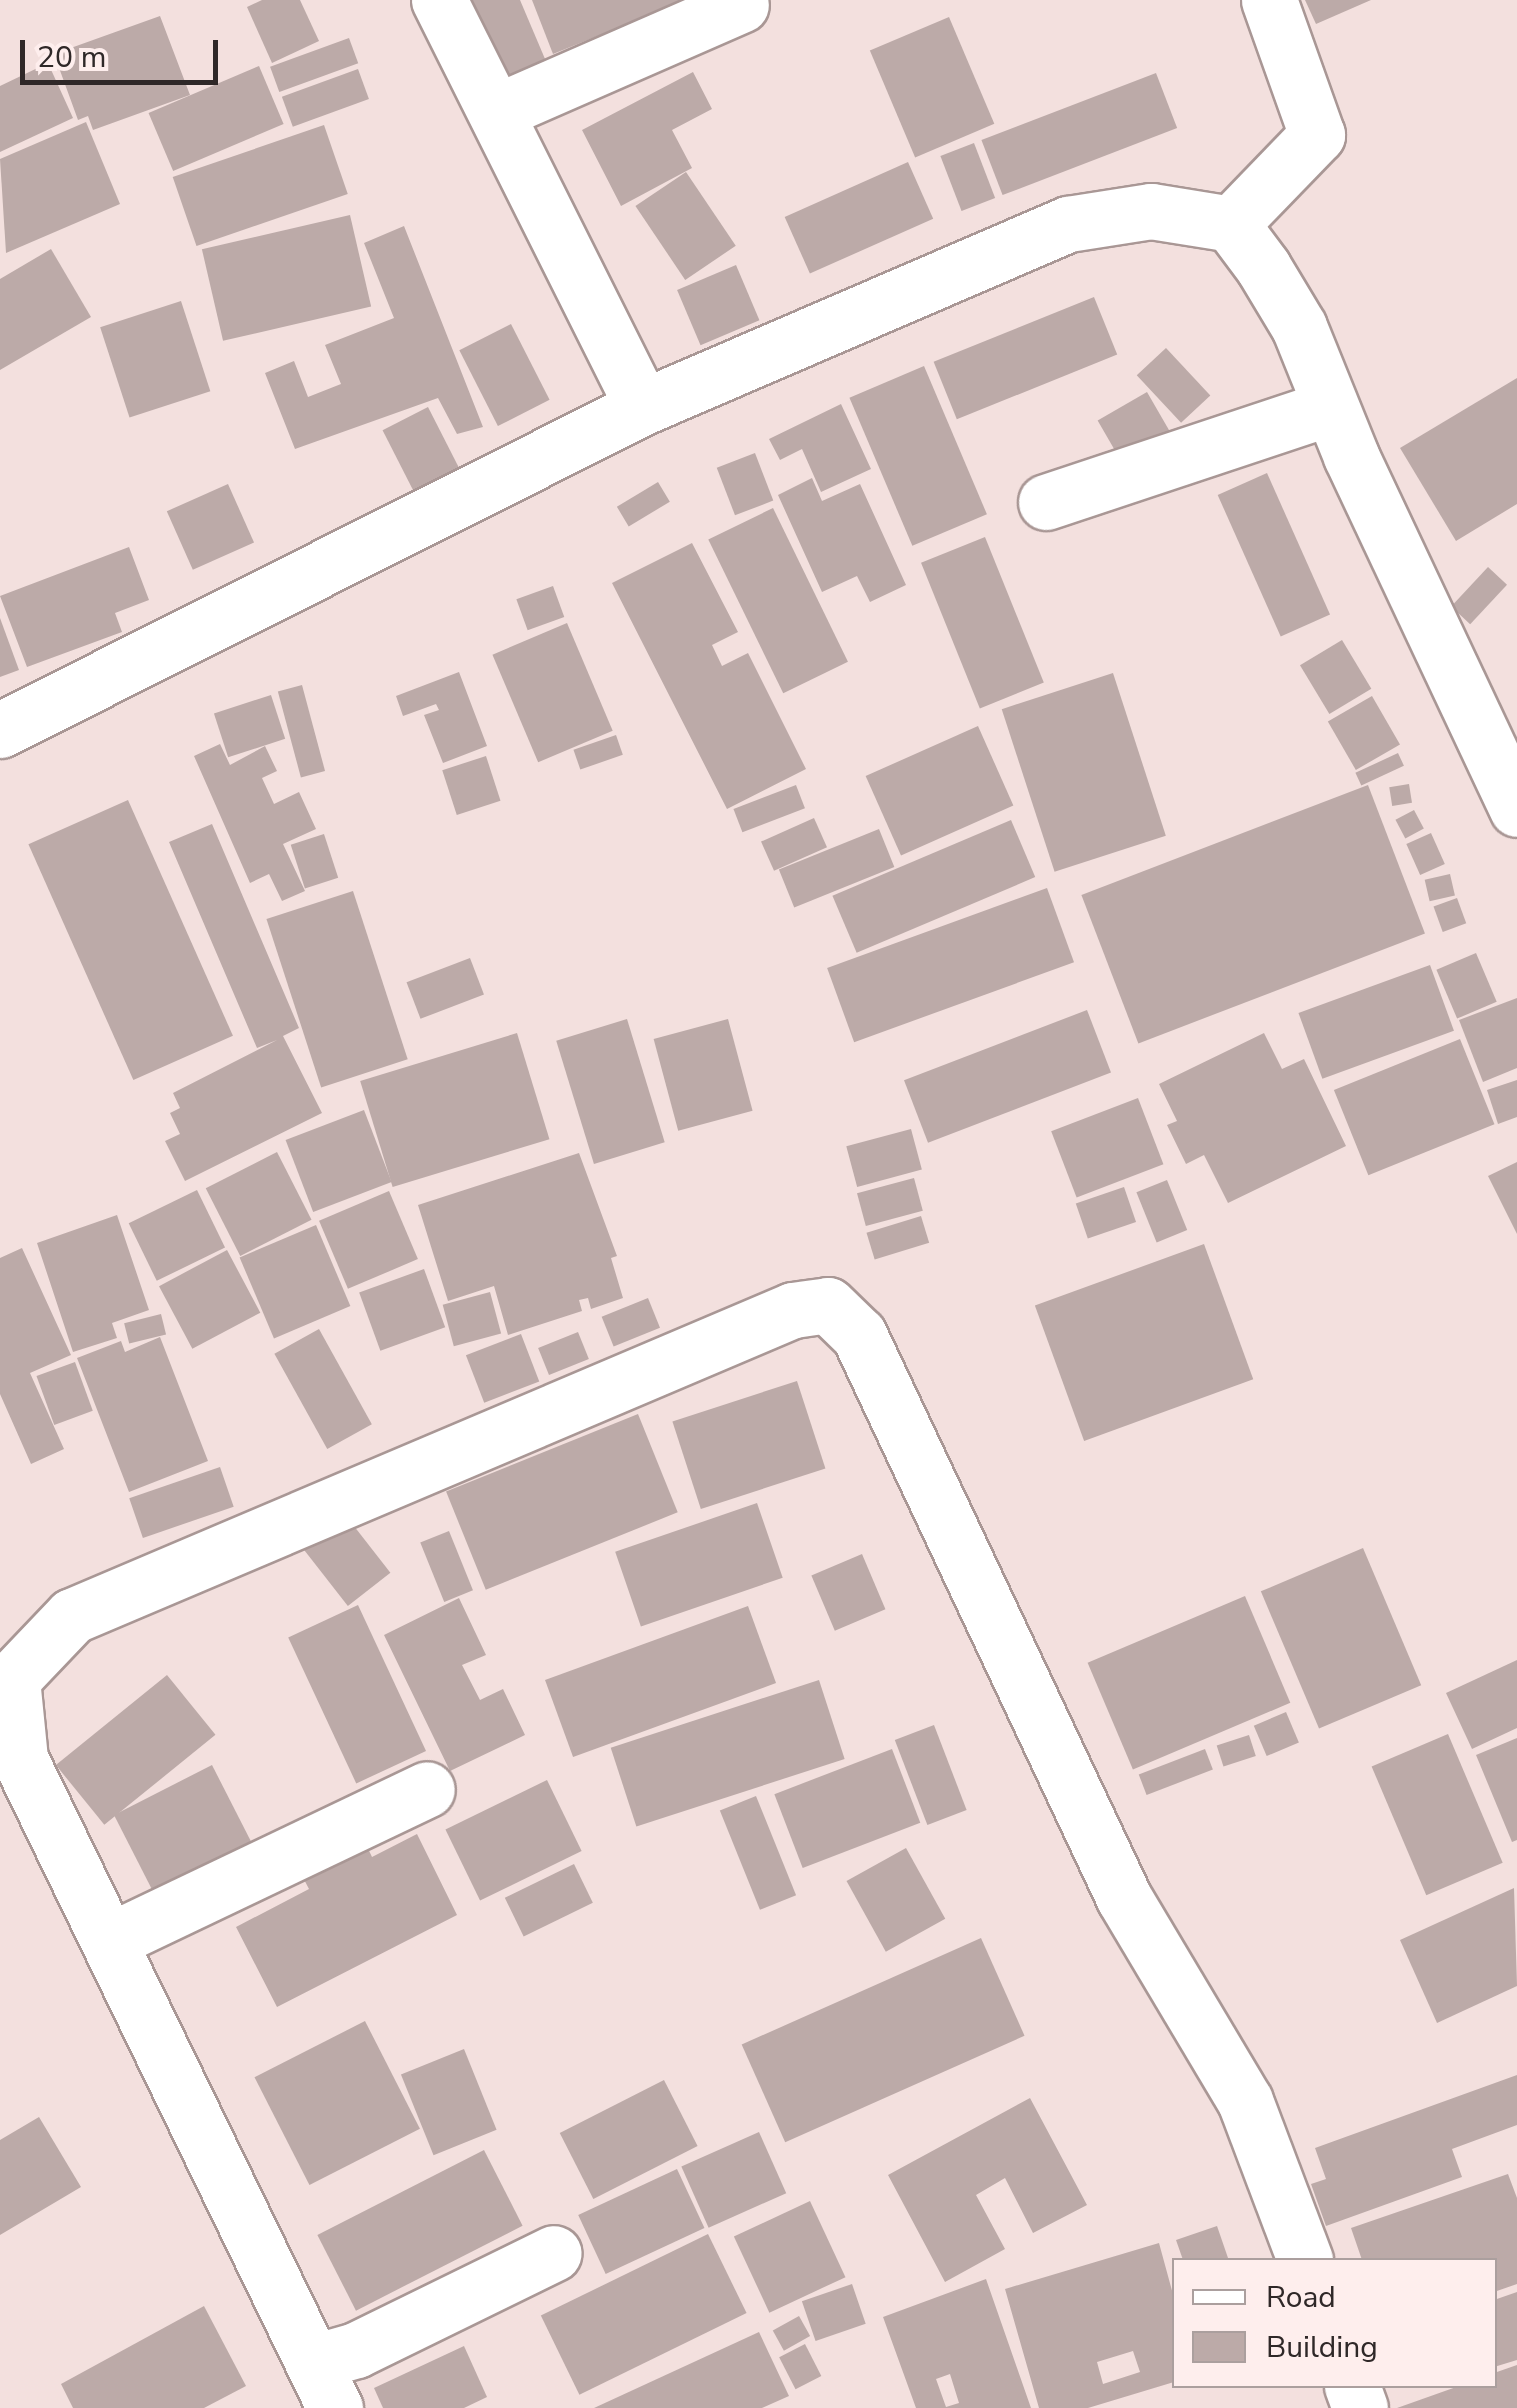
<!DOCTYPE html>
<style>
body{margin:0}
#map{position:relative;width:1517px;height:2408px;overflow:hidden;background:#f3e0de;font-family:"Nunito Sans",sans-serif}
div>[style]{position:absolute}
[style*='--x']{left:calc(var(--x)*1px);top:calc(var(--y)*1px);width:calc(var(--w)*1px);rotate:calc(var(--a)*1deg)}
.building>*{inset:0;background:#bcaaa8;transform-origin:0 0}
.roads{filter:drop-shadow(2px 0 #a99795) drop-shadow(-2px 0 #a99795) drop-shadow(0 2px #a99795) drop-shadow(0 -2px #a99795)}
.minor>*{height:55px;margin:-27.5px;padding:0 27.5px;transform-origin:27.5px;border-radius:27.5px;background:#fff}
span{translate:-50% -50%;white-space:nowrap;text-align:center;line-height:1.15;-webkit-text-stroke:9px #feeeed;paint-order:stroke}
.legend{position:absolute;left:1172px;top:2258px;width:325px;height:130px;box-sizing:border-box;background:#feeeed;border:2px solid #ab9f9e;margin:0;padding:12px 18px;list-style:none;font-size:30px;color:#2f2828}
.legend li{display:flex;align-items:center;gap:20px;height:50px}
.legend b{width:50px;border:2px solid #ab9f9e}
.scale{position:absolute;left:20px;top:40px;width:198px;height:45px;box-sizing:border-box;border:5px solid #2f2828;border-top:0;padding-left:12px;font-size:30px;line-height:35px;white-space:nowrap;color:#2f2828;-webkit-text-stroke:8px #feeeed;paint-order:stroke}
</style>
<div id="map">
<div class="building">
<i style="clip-path:polygon(262px 0,300px 0,319px 41px,272px 63px,247px 7px)"></i>
<i style="clip-path:polygon(460px 0,520px 0,548px 66px,498px 88px)"></i>
<i style="clip-path:polygon(532px 0,686px 0,553px 54px)"></i>
<i style="clip-path:polygon(1305px 0,1371px 0,1316px 24px)"></i>
<i style="clip-path:polygon(160px 16px,190px 95px,93px 130px,88px 116px,78px 120px,54px 54px)"></i>
<i style="left:949px;top:17px;width:116px;height:86px;rotate:67deg"></i>
<i style="left:349px;top:38px;width:27px;height:84px;rotate:70deg"></i>
<i style="clip-path:polygon(48px 63px,73px 118px,0 152px,0 86px)"></i>
<i style="left:259px;top:66px;width:63px;height:120px;rotate:67deg"></i>
<i style="left:358px;top:69px;width:32px;height:81px;rotate:70deg"></i>
<i style="clip-path:polygon(693px 72px,712px 109px,672px 130px,692px 168px,621px 206px,582px 130px)"></i>
<i style="left:1156px;top:73px;width:59px;height:187px;rotate:69deg"></i>
<i style="clip-path:polygon(86px 122px,120px 204px,6px 253px,0 159px)"></i>
<i style="left:324px;top:125px;width:73px;height:160px;rotate:71deg"></i>
<i style="left:974px;top:143px;width:59px;height:36px;rotate:69deg"></i>
<i style="left:908px;top:162px;width:62px;height:135px;rotate:66deg"></i>
<i style="left:686px;top:172px;width:89px;height:61px;rotate:56deg"></i>
<i style="left:350px;top:215px;width:94px;height:152px;rotate:77deg"></i>
<i style="clip-path:polygon(404px 226px,483px 427px,457px 434px,438px 398px,295px 449px,265px 373px,294px 361px,308px 397px,341px 384px,325px 345px,394px 318px,364px 243px)"></i>
<i style="clip-path:polygon(51px 249px,91px 317px,0 370px,0 279px)"></i>
<i style="left:736px;top:265px;width:60px;height:64px;rotate:67deg"></i>
<i style="left:1094px;top:297px;width:62px;height:173px;rotate:68deg"></i>
<i style="left:181px;top:301px;width:95px;height:85px;rotate:72deg"></i>
<i style="left:511px;top:324px;width:85px;height:58px;rotate:63deg"></i>
<i style="left:1166px;top:348px;width:65px;height:40px;rotate:47deg"></i>
<i style="left:924px;top:366px;width:161px;height:81px;rotate:67deg"></i>
<i style="clip-path:polygon(1517px 378px,1517px 504px,1456px 541px,1400px 448px)"></i>
<i style="left:1147px;top:392px;width:50px;height:57px;rotate:60deg"></i>
<i style="clip-path:polygon(841px 404px,871px 469px,821px 492px,802px 449px,780px 460px,769px 439px)"></i>
<i style="left:428px;top:407px;width:85px;height:51px;rotate:63deg"></i>
<i style="left:755px;top:453px;width:51px;height:41px;rotate:69deg"></i>
<i style="left:1267px;top:473px;width:155px;height:54px;rotate:66deg"></i>
<i style="clip-path:polygon(812px 478px,822px 501px,860px 484px,906px 585px,870px 602px,857px 576px,822px 592px,778px 495px)"></i>
<i style="left:658px;top:482px;width:23px;height:48px;rotate:59deg"></i>
<i style="left:228px;top:484px;width:64px;height:67px;rotate:66deg"></i>
<i style="left:773px;top:508px;width:171px;height:72px;rotate:64deg"></i>
<i style="left:985px;top:537px;width:157px;height:69px;rotate:68deg"></i>
<i style="clip-path:polygon(692px 543px,738px 632px,712px 645px,722px 666px,748px 653px,806px 769px,727px 809px,612px 583px)"></i>
<i style="clip-path:polygon(129px 547px,149px 600px,115px 613px,122px 632px,27px 667px,0 596px)"></i>
<i style="left:1488px;top:567px;width:26px;height:54px;rotate:43deg"></i>
<i style="left:553px;top:586px;width:33px;height:39px;rotate:70deg"></i>
<i style="clip-path:polygon(0 618px,19px 670px,0 677px)"></i>
<i style="left:567px;top:623px;width:117px;height:81px;rotate:67deg"></i>
<i style="left:1342px;top:640px;width:57px;height:49px;rotate:59deg"></i>
<i style="clip-path:polygon(459px 672px,487px 746px,443px 763px,424px 715px,439px 710px,436px 704px,403px 716px,396px 696px)"></i>
<i style="left:1113px;top:673px;width:171px;height:117px;rotate:72deg"></i>
<i style="left:302px;top:685px;width:89px;height:25px;rotate:75deg"></i>
<i style="left:271px;top:695px;width:46px;height:60px;rotate:72deg"></i>
<i style="left:1372px;top:696px;width:56px;height:51px;rotate:60deg"></i>
<i style="left:978px;top:726px;width:87px;height:123px;rotate:66deg"></i>
<i style="left:616px;top:735px;width:21px;height:45px;rotate:71deg"></i>
<i style="clip-path:polygon(220px 744px,230px 765px,265px 746px,277px 771px,262px 778px,274px 804px,299px 792px,316px 829px,283px 844px,305px 891px,282px 901px,269px 874px,250px 883px,194px 756px)"></i>
<i style="left:1398px;top:753px;width:14px;height:47px;rotate:65deg"></i>
<i style="left:486px;top:756px;width:47px;height:46px;rotate:72deg"></i>
<i style="left:1409px;top:784px;width:19px;height:20px;rotate:81deg"></i>
<i style="left:796px;top:785px;width:25px;height:67px;rotate:69deg"></i>
<i style="left:1368px;top:785px;width:159px;height:307px;rotate:69deg"></i>
<i style="left:128px;top:800px;width:258px;height:109px;rotate:66deg"></i>
<i style="left:1414px;top:810px;width:21px;height:21px;rotate:62deg"></i>
<i style="left:814px;top:818px;width:32px;height:58px;rotate:66deg"></i>
<i style="left:1011px;top:820px;width:62px;height:194px;rotate:67deg"></i>
<i style="clip-path:polygon(212px 824px,299px 1028px,283px 1036px,322px 1113px,185px 1181px,165px 1141px,180px 1134px,170px 1113px,180px 1108px,173px 1093px,277px 1040px,257px 1048px,169px 842px)"></i>
<i style="left:879px;top:829px;width:41px;height:108px;rotate:68deg"></i>
<i style="left:1431px;top:833px;width:34px;height:27px;rotate:66deg"></i>
<i style="left:324px;top:834px;width:46px;height:35px;rotate:72deg"></i>
<i style="left:1450px;top:874px;width:22px;height:26px;rotate:77deg"></i>
<i style="left:1047px;top:888px;width:79px;height:234px;rotate:70deg"></i>
<i style="left:353px;top:891px;width:177px;height:91px;rotate:72deg"></i>
<i style="left:1457px;top:898px;width:27px;height:25px;rotate:70deg"></i>
<i style="left:1476px;top:953px;width:53px;height:43px;rotate:67deg"></i>
<i style="left:470px;top:958px;width:39px;height:68px;rotate:69deg"></i>
<i style="left:1430px;top:965px;width:70px;height:140px;rotate:70deg"></i>
<i style="clip-path:polygon(1517px 998px,1517px 1068px,1483px 1082px,1459px 1020px)"></i>
<i style="left:1087px;top:1010px;width:67px;height:196px;rotate:69deg"></i>
<i style="left:627px;top:1019px;width:129px;height:74px;rotate:73deg"></i>
<i style="left:728px;top:1019px;width:95px;height:77px;rotate:75deg"></i>
<i style="left:517px;top:1033px;width:111px;height:164px;rotate:73deg"></i>
<i style="clip-path:polygon(1264px 1033px,1282px 1069px,1304px 1059px,1346px 1146px,1228px 1203px,1204px 1155px,1186px 1164px,1167px 1125px,1177px 1121px,1159px 1084px)"></i>
<i style="left:1460px;top:1039px;width:92px;height:136px;rotate:68deg"></i>
<i style="clip-path:polygon(1517px 1080px,1517px 1117px,1498px 1124px,1487px 1090px)"></i>
<i style="left:1138px;top:1098px;width:71px;height:93px;rotate:69deg"></i>
<i style="left:364px;top:1110px;width:77px;height:84px;rotate:69deg"></i>
<i style="left:911px;top:1129px;width:42px;height:67px;rotate:75deg"></i>
<i style="left:277px;top:1152px;width:76px;height:80px;rotate:63deg"></i>
<i style="clip-path:polygon(579px 1153px,617px 1256px,611px 1258px,623px 1298px,591px 1309px,588px 1298px,579px 1300px,582px 1311px,508px 1335px,494px 1286px,448px 1301px,418px 1205px)"></i>
<i style="clip-path:polygon(1517px 1162px,1517px 1234px,1488px 1176px)"></i>
<i style="left:914px;top:1178px;width:34px;height:59px;rotate:75deg"></i>
<i style="left:1167px;top:1180px;width:54px;height:33px;rotate:68deg"></i>
<i style="left:1124px;top:1187px;width:37px;height:51px;rotate:71deg"></i>
<i style="left:197px;top:1190px;width:64px;height:76px;rotate:64deg"></i>
<i style="left:389px;top:1191px;width:74px;height:76px;rotate:67deg"></i>
<i style="clip-path:polygon(117px 1215px,149px 1310px,112px 1323px,117px 1338px,73px 1352px,37px 1243px)"></i>
<i style="left:921px;top:1216px;width:28px;height:57px;rotate:73deg"></i>
<i style="left:316px;top:1225px;width:88px;height:83px;rotate:67deg"></i>
<i style="left:1204px;top:1244px;width:144px;height:180px;rotate:70deg"></i>
<i style="clip-path:polygon(22px 1248px,71px 1355px,30px 1373px,64px 1449px,31px 1464px,0 1394px,0 1258px)"></i>
<i style="left:227px;top:1250px;width:71px;height:77px;rotate:62deg"></i>
<i style="left:424px;top:1269px;width:62px;height:69px;rotate:70deg"></i>
<i style="left:490px;top:1292px;width:43px;height:49px;rotate:75deg"></i>
<i style="left:648px;top:1298px;width:32px;height:50px;rotate:68deg"></i>
<i style="left:161px;top:1314px;width:21px;height:38px;rotate:76deg"></i>
<i style="left:319px;top:1329px;width:109px;height:51px;rotate:61deg"></i>
<i style="left:578px;top:1332px;width:29px;height:43px;rotate:68deg"></i>
<i style="left:521px;top:1334px;width:51px;height:59px;rotate:69deg"></i>
<i style="clip-path:polygon(160px 1337px,208px 1461px,129px 1492px,77px 1358px,121px 1341px,125px 1352px)"></i>
<i style="left:75px;top:1362px;width:52px;height:41px;rotate:70deg"></i>
<i style="left:797px;top:1381px;width:92px;height:131px;rotate:72deg"></i>
<i style="left:638px;top:1414px;width:106px;height:207px;rotate:68deg"></i>
<i style="left:220px;top:1467px;width:42px;height:96px;rotate:71deg"></i>
<i style="left:757px;top:1503px;width:79px;height:150px;rotate:71deg"></i>
<i style="left:343px;top:1512px;width:77px;height:54px;rotate:52deg"></i>
<i style="left:449px;top:1531px;width:64px;height:31px;rotate:68deg"></i>
<i style="left:1363px;top:1548px;width:149px;height:111px;rotate:67deg"></i>
<i style="left:862px;top:1554px;width:60px;height:55px;rotate:67deg"></i>
<i style="left:1245px;top:1596px;width:116px;height:171px;rotate:67deg"></i>
<i style="clip-path:polygon(459px 1598px,486px 1655px,462px 1665px,480px 1700px,503px 1689px,525px 1735px,450px 1771px,384px 1635px)"></i>
<i style="left:358px;top:1605px;width:161px;height:77px;rotate:65deg"></i>
<i style="left:748px;top:1606px;width:82px;height:216px;rotate:70deg"></i>
<i style="clip-path:polygon(1517px 1660px,1517px 1728px,1472px 1749px,1446px 1693px)"></i>
<i style="left:167px;top:1675px;width:77px;height:143px;rotate:51deg"></i>
<i style="left:819px;top:1680px;width:83px;height:219px;rotate:72deg"></i>
<i style="left:1286px;top:1712px;width:33px;height:35px;rotate:67deg"></i>
<i style="left:934px;top:1725px;width:91px;height:42px;rotate:69deg"></i>
<i style="left:1448px;top:1734px;width:140px;height:83px;rotate:67deg"></i>
<i style="left:1249px;top:1735px;width:22px;height:34px;rotate:72deg"></i>
<i style="clip-path:polygon(1517px 1738px,1517px 1840px,1512px 1842px,1476px 1755px)"></i>
<i style="left:892px;top:1749px;width:79px;height:126px;rotate:69deg"></i>
<i style="left:1205px;top:1749px;width:22px;height:71px;rotate:69deg"></i>
<i style="left:212px;top:1765px;width:91px;height:110px;rotate:63deg"></i>
<i style="left:547px;top:1780px;width:79px;height:113px;rotate:64deg"></i>
<i style="left:756px;top:1796px;width:107px;height:39px;rotate:68deg"></i>
<i style="clip-path:polygon(417px 1834px,457px 1915px,277px 2007px,236px 1927px,309px 1889px,298px 1868px,362px 1836px,372px 1857px)"></i>
<i style="left:906px;top:1848px;width:81px;height:68px;rotate:61deg"></i>
<i style="left:574px;top:1864px;width:43px;height:77px;rotate:64deg"></i>
<i style="clip-path:polygon(1514px 1888px,1517px 1986px,1437px 2023px,1400px 1940px)"></i>
<i style="left:981px;top:1938px;width:107px;height:262px;rotate:66deg"></i>
<i style="left:365px;top:2021px;width:121px;height:124px;rotate:63deg"></i>
<i style="left:464px;top:2049px;width:87px;height:68px;rotate:68deg"></i>
<i style="clip-path:polygon(1517px 2075px,1517px 2125px,1452px 2149px,1462px 2177px,1326px 2226px,1311px 2184px,1326px 2179px,1315px 2148px)"></i>
<i style="left:664px;top:2080px;width:74px;height:117px;rotate:63deg"></i>
<i style="clip-path:polygon(1030px 2098px,1087px 2205px,1033px 2233px,1005px 2178px,976px 2195px,1005px 2249px,945px 2282px,888px 2175px)"></i>
<i style="clip-path:polygon(39px 2117px,81px 2187px,0 2235px,0 2140px)"></i>
<i style="left:759px;top:2132px;width:67px;height:85px;rotate:66deg"></i>
<i style="left:484px;top:2150px;width:85px;height:187px;rotate:63deg"></i>
<i style="left:677px;top:2169px;width:65px;height:109px;rotate:65deg"></i>
<i style="clip-path:polygon(1508px 2174px,1517px 2198px,1517px 2284px,1494px 2292px,1494px 2260px,1362px 2260px,1351px 2228px)"></i>
<i style="left:810px;top:2201px;width:84px;height:84px;rotate:65deg"></i>
<i style="clip-path:polygon(1217px 2226px,1228px 2258px,1183px 2260px,1176px 2240px)"></i>
<i style="left:708px;top:2234px;width:88px;height:186px;rotate:64deg"></i>
<i style="clip-path:polygon(evenodd,1159px 2243px,1174px 2298px,1174px 2382px,1088px 2408px,1039px 2408px,1005px 2289px,1159px 2243px,1133px 2351px,1140px 2372px,1103px 2384px,1097px 2362px,1133px 2351px)"></i>
<i style="clip-path:polygon(evenodd,986px 2279px,1031px 2408px,916px 2408px,883px 2317px,986px 2279px,950px 2374px,959px 2403px,946px 2407px,936px 2379px,950px 2374px)"></i>
<i style="left:852px;top:2284px;width:42px;height:53px;rotate:71deg"></i>
<i style="clip-path:polygon(1517px 2292px,1517px 2360px,1494px 2367px,1494px 2300px)"></i>
<i style="clip-path:polygon(204px 2306px,246px 2386px,204px 2408px,73px 2408px,61px 2384px)"></i>
<i style="left:799px;top:2316px;width:23px;height:30px;rotate:61deg"></i>
<i style="clip-path:polygon(759px 2332px,789px 2396px,762px 2408px,594px 2408px)"></i>
<i style="left:805px;top:2344px;width:36px;height:29px;rotate:63deg"></i>
<i style="clip-path:polygon(464px 2346px,487px 2397px,464px 2408px,383px 2408px,374px 2388px)"></i>
<i style="clip-path:polygon(1517px 2365px,1517px 2408px,1397px 2408px,1459px 2386px,1494px 2386px,1494px 2373px)"></i>
</div>
<div class="roads">
<div class="minor">
<i style="--x:439;--y:0;--w:455;--a:63.4"></i>
<i style="--x:498;--y:111;--w:265;--a:-23.6"></i>
<i style="--x:1231;--y:224;--w:124;--a:-46"></i>
<i style="--x:1317;--y:135;--w:143;--a:-109.6"></i>
<i style="--x:1046;--y:502;--w:300;--a:-18.4"></i>
<i style="--x:0;--y:730;--w:720;--a:-26.67"></i>
<i style="--x:643;--y:407;--w:463;--a:-23.3"></i>
<i style="--x:1068;--y:224;--w:84;--a:-8.9"></i>
<i style="--x:1151;--y:211;--w:81;--a:9.2"></i>
<i style="--x:1231;--y:224;--w:54;--a:53.3"></i>
<i style="--x:1263;--y:267;--w:70;--a:59"></i>
<i style="--x:1299;--y:327;--w:139;--a:68"></i>
<i style="--x:1351;--y:456;--w:390;--a:64.8"></i>
<i style="--x:109;--y:1941;--w:352;--a:-25.5"></i>
<i style="--x:314;--y:2362;--w:44;--a:-15.9"></i>
<i style="--x:356;--y:2350;--w:220;--a:-26.1"></i>
<i style="--x:1352;--y:2386;--w:23;--a:70"></i>
<i style="--x:335;--y:2408;--w:721;--a:-115.89"></i>
<i style="--x:20;--y:1759;--w:80;--a:-95.7"></i>
<i style="--x:12;--y:1679;--w:87;--a:-46.4"></i>
<i style="--x:72;--y:1616;--w:783;--a:-23"></i>
<i style="--x:793;--y:1310;--w:35;--a:-8"></i>
<i style="--x:828;--y:1305;--w:43;--a:44.1"></i>
<i style="--x:859;--y:1335;--w:622;--a:64.79"></i>
<i style="--x:1124;--y:1898;--w:236;--a:59.2"></i>
<i style="--x:1245;--y:2101;--w:170;--a:69.3"></i>
</div>
</div>
<ul class="legend">
<li><b style="height:12px;background:#fff"></b>Road</li>
<li><b style="height:28px;background:#bcaaa8"></b>Building</li>
</ul>
<div class="scale">20 m</div>
</div>
